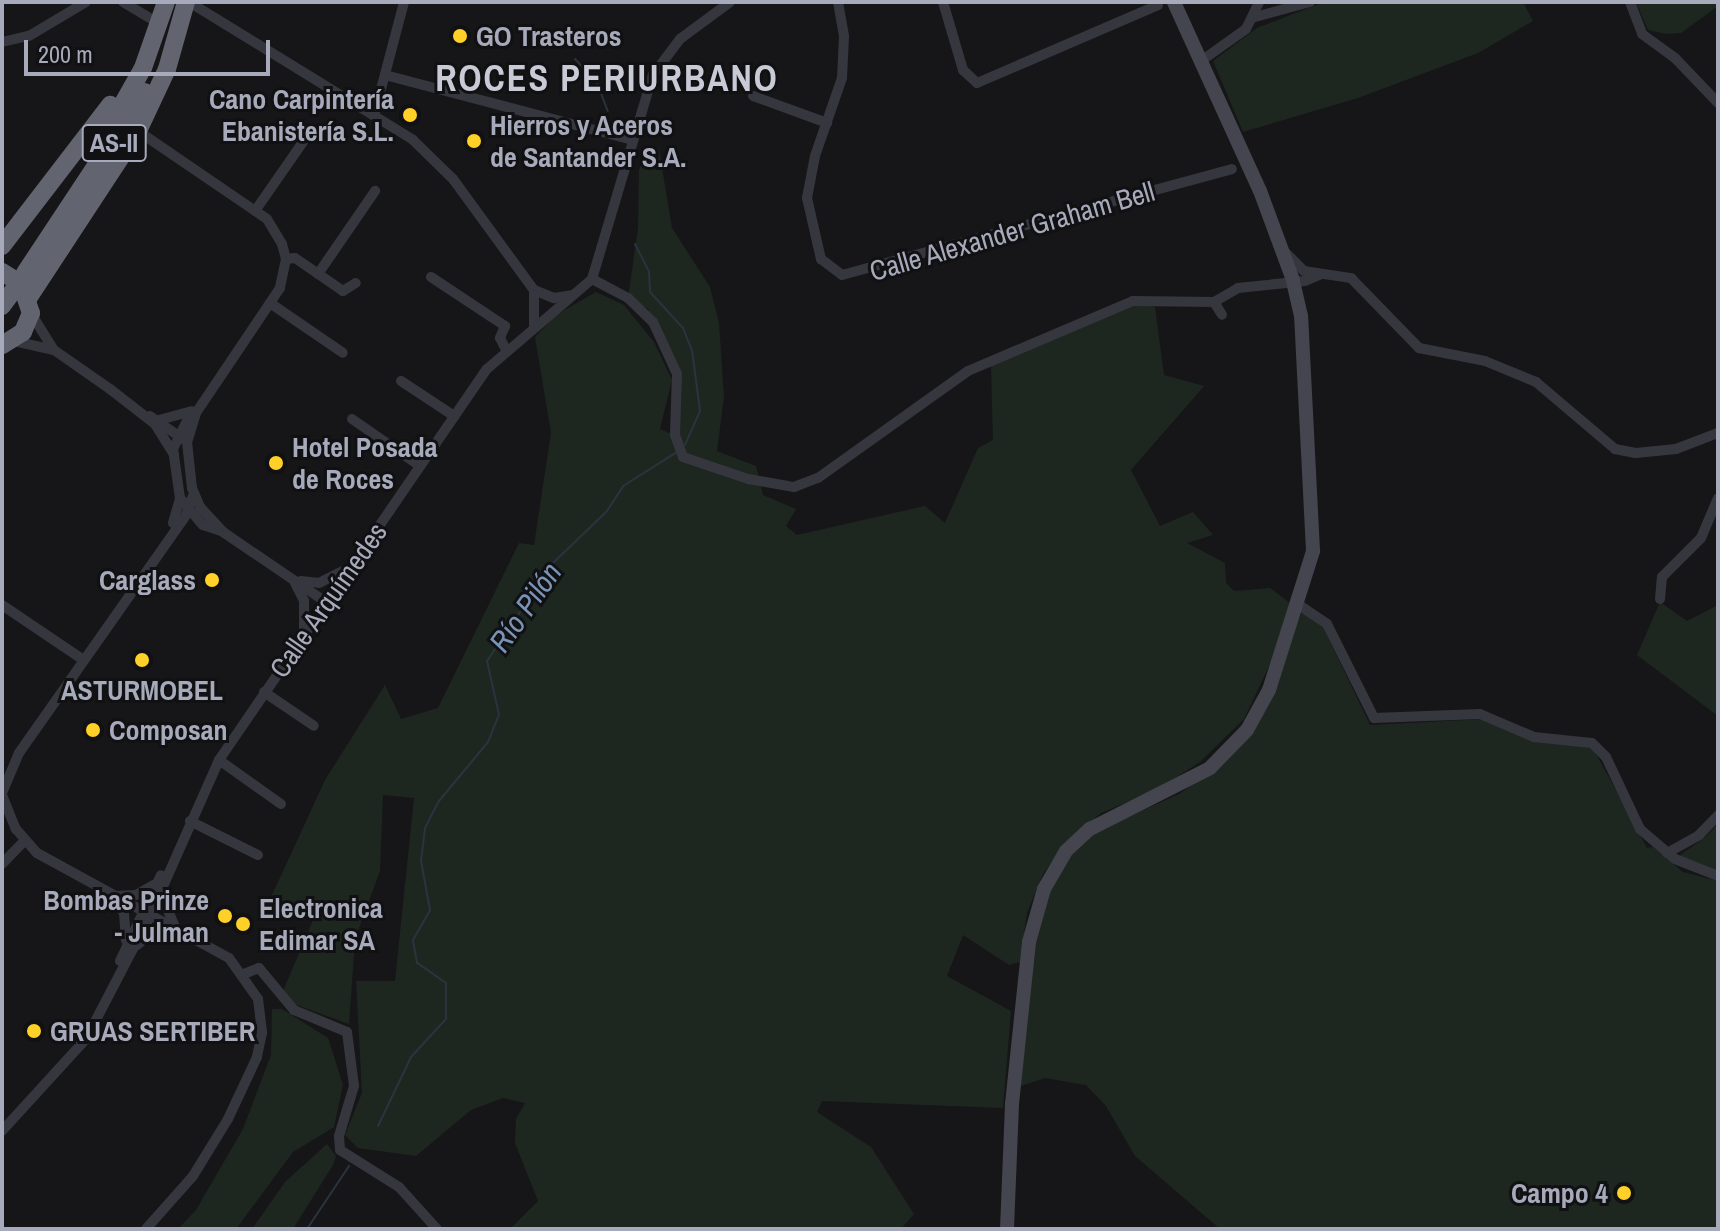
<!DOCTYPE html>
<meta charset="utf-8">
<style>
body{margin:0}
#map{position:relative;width:1720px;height:1231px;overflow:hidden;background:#161618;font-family:"Archivo Narrow",sans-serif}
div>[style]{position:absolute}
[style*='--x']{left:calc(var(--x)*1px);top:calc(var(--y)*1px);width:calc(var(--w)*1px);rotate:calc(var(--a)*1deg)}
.green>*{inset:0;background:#1d2720}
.stream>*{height:2px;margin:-1px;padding:0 1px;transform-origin:1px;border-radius:1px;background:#2b333e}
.street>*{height:10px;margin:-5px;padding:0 5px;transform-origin:5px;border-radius:5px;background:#36373e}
.secondary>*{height:14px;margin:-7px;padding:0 7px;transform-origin:7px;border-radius:7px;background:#44454e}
.highway>*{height:18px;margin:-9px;padding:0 9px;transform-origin:9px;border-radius:9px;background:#62646f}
.dots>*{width:22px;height:22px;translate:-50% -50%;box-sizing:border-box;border:4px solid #111113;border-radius:50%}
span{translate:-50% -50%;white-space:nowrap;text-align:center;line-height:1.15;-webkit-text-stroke:6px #111113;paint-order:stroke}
.shield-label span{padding:2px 6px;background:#111113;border:2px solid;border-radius:6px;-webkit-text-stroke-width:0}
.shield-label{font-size:26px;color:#a7aaba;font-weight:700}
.poi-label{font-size:28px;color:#a7aaba;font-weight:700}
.left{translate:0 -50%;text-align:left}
.right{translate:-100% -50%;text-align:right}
.street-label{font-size:28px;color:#a7aaba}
.water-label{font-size:30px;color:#7a94b8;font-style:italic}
.district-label{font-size:36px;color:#c8cad5;font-weight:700;letter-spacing:2px}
.frame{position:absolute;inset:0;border:4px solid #a7aaba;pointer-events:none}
.scale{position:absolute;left:24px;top:40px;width:246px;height:36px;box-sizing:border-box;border:4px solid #a7aaba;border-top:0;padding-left:10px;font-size:24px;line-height:28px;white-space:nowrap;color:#a7aaba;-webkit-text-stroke:6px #111113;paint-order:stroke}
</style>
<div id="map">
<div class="green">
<i style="clip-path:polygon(1324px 2px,1523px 2px,1533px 21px,1478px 53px,1358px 98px,1243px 132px,1213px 61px,1257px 28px)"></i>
<i style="clip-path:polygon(1636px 2px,1718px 2px,1718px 6px,1681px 33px,1666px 34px,1648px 30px)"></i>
<i style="clip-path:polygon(659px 149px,672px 228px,710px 287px,719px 323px,724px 397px,717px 451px,756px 466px,763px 495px,796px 509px,786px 526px,797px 535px,925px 506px,945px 523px,978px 448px,993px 440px,991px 365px,1142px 303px,1155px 307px,1164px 375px,1204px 386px,1131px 470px,1160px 526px,1193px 512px,1213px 535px,1187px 543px,1225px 563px,1226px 583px,1234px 591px,1270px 588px,1290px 603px,1272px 660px,1244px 719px,1200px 762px,1156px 790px,1101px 813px,1066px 842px,1043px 874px,1027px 913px,1020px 962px,1009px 965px,963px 935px,947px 976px,1011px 1011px,1003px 1108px,822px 1101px,817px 1112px,871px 1147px,914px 1214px,901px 1229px,510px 1229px,538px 1201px,515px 1143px,516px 1119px,525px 1103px,503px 1098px,471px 1110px,416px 1156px,358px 1148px,345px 1135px,362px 1093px,356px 981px,395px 981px,414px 798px,383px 795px,380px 871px,355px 939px,349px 1024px,294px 1004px,283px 991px,314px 918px,267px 906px,325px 780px,385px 685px,401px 719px,438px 708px,519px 543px,534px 545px,551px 433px,535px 337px,556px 315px,596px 292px,624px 305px,654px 342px,672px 380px,660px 429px,674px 435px,677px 380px,648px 309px,628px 298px,638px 228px,639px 170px,647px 151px)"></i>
<i style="clip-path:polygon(1660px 602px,1687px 621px,1718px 605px,1718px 716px,1637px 655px)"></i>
<i style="clip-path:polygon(1302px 611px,1323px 627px,1370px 725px,1486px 719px,1505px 728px,1593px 748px,1647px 848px,1653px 847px,1683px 872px,1718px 881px,1718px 1229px,1220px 1229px,1135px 1156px,1106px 1106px,1086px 1085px,1045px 1078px,1018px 1087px,1034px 951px,1048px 892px,1069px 858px,1095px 832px,1179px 794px,1226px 761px,1266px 706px)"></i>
<i style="clip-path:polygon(1718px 824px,1718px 874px,1679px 856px,1703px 839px)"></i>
<i style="clip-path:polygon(272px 1009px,282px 1009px,328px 1038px,343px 1085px,334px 1127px,293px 1152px,236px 1229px,178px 1229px,196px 1210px,243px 1129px,271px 1055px)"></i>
<i style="clip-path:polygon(327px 1144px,336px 1156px,333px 1165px,293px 1229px,252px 1229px,285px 1182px)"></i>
</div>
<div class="stream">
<i style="--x:575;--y:59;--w:33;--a:47"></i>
<i style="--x:597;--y:83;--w:30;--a:69"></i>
<i style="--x:635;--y:244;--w:31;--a:63"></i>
<i style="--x:649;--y:272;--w:20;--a:87"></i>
<i style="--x:650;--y:292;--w:49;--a:47.5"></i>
<i style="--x:683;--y:328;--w:24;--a:68"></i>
<i style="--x:692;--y:350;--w:62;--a:82.5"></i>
<i style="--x:700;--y:411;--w:37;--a:114"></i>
<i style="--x:378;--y:1126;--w:76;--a:-64.4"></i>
<i style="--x:411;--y:1057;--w:52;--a:-47.4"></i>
<i style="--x:446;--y:1019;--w:36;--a:-90"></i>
<i style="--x:446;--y:983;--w:35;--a:-145"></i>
<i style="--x:417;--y:963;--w:23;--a:-100"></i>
<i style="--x:413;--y:940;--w:34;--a:-60"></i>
<i style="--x:430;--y:910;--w:50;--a:-100.4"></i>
<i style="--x:421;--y:861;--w:33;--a:-83"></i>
<i style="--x:425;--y:828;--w:30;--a:-63"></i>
<i style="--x:439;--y:801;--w:77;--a:-50.3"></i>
<i style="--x:488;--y:742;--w:29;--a:-68"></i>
<i style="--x:499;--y:715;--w:55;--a:-102.5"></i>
<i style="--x:487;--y:661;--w:118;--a:-56"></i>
<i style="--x:553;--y:563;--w:75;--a:-43.9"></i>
<i style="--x:607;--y:511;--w:30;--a:-57"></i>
<i style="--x:623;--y:486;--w:64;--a:-32.2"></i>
<i style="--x:307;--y:1229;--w:76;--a:-56.3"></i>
</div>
<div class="street">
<i style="--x:123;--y:2;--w:35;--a:31"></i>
<i style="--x:189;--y:2;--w:263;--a:31.6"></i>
<i style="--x:413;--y:140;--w:56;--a:44.3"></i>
<i style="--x:453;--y:179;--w:137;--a:53.9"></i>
<i style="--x:534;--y:290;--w:22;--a:22"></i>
<i style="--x:554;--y:298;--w:18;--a:-9"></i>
<i style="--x:838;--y:2;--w:35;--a:80"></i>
<i style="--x:844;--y:36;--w:42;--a:92.7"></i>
<i style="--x:842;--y:78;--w:83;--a:109.1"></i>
<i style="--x:815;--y:156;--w:43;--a:100.8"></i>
<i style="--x:807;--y:198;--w:63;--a:77.1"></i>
<i style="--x:821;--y:259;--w:26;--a:37"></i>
<i style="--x:842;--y:275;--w:404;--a:-15.2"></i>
<i style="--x:943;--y:2;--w:71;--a:73.6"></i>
<i style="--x:963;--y:70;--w:19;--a:43"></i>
<i style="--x:977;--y:83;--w:197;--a:-23.3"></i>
<i style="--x:1630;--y:2;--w:34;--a:69"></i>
<i style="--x:1642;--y:34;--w:41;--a:36"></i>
<i style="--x:1675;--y:58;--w:62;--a:46.3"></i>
<i style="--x:1255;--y:17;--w:57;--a:-15.3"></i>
<i style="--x:2;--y:42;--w:28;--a:-13"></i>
<i style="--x:29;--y:36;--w:66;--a:-30.8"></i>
<i style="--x:1201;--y:61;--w:55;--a:-35.4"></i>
<i style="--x:1246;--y:29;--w:30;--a:-64"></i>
<i style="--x:385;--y:75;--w:256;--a:14.7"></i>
<i style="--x:753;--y:96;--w:79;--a:20"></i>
<i style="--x:375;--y:112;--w:114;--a:-75.2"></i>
<i style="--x:138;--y:131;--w:156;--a:34.3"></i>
<i style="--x:267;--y:219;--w:29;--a:59"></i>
<i style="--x:282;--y:244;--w:16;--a:75"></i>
<i style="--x:286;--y:259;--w:30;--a:102"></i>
<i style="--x:280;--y:288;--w:151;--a:123.9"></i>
<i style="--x:196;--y:413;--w:30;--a:107"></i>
<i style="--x:187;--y:442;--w:46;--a:83.8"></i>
<i style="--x:192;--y:488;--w:21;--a:67"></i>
<i style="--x:200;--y:507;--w:34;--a:47"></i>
<i style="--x:223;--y:532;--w:125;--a:34.2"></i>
<i style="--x:255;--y:211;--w:100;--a:-55.2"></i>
<i style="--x:1286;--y:253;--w:25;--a:45"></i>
<i style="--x:1304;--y:271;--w:48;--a:8.5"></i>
<i style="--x:1351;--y:278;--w:98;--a:45.8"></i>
<i style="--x:1419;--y:348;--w:67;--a:11.1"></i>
<i style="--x:1485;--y:361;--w:55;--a:22.4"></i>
<i style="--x:1536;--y:382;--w:104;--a:40.3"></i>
<i style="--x:1615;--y:449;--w:21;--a:11"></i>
<i style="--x:1636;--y:453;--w:40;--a:-5.7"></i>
<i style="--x:1676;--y:449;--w:45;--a:-20.9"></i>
<i style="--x:286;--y:259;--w:9;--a:-6"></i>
<i style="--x:295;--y:258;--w:58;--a:34.5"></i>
<i style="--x:343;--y:291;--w:15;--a:-32"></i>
<i style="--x:318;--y:274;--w:101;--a:-55.5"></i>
<i style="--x:431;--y:277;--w:89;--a:33.5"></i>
<i style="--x:505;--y:326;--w:13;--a:113"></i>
<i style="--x:500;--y:338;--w:13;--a:63"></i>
<i style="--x:592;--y:279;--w:41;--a:27.8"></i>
<i style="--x:628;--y:298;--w:35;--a:44"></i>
<i style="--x:653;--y:322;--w:57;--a:65.2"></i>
<i style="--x:677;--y:374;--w:61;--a:91.9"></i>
<i style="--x:675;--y:435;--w:23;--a:70"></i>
<i style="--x:683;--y:457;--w:69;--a:18.7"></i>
<i style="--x:748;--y:479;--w:47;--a:9.9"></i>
<i style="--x:794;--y:487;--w:26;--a:-21"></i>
<i style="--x:818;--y:478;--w:184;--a:-35.5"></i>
<i style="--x:968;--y:371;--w:179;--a:-23"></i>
<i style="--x:1133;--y:301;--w:81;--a:0.7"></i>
<i style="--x:1214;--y:302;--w:28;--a:-30"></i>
<i style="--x:1238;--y:288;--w:67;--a:-6"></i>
<i style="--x:1305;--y:281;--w:15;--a:-23"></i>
<i style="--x:1214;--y:302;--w:15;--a:58"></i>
<i style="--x:270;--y:303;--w:88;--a:34.4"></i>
<i style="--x:32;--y:315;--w:39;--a:58"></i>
<i style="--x:534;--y:325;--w:35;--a:-90"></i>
<i style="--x:14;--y:341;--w:41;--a:12.7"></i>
<i style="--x:54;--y:350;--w:68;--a:34.9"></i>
<i style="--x:110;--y:389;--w:57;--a:37.9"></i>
<i style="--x:155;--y:424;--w:36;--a:58"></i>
<i style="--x:401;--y:381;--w:64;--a:33.4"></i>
<i style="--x:191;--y:413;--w:40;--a:116.6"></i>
<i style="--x:173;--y:449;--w:49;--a:81.9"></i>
<i style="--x:180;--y:498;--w:35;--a:50"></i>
<i style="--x:203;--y:525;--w:19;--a:18"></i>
<i style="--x:150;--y:416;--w:40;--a:34.9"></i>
<i style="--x:352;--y:419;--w:83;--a:34.7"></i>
<i style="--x:159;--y:420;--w:34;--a:-15"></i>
<i style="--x:173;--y:523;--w:26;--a:-74"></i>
<i style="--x:301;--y:581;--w:18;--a:6"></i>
<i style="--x:319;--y:583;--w:29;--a:-27"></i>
<i style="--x:295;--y:583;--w:20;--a:63"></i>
<i style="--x:304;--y:601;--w:31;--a:90"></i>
<i style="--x:1660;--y:599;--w:22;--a:-85"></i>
<i style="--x:1662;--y:577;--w:55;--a:-45"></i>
<i style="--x:1701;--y:538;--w:43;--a:-67"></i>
<i style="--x:2;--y:605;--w:97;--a:34"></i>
<i style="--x:1299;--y:605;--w:34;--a:34"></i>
<i style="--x:1327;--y:624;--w:105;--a:63.4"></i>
<i style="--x:1374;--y:718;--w:106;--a:-2.2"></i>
<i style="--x:1480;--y:714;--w:59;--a:23.1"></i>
<i style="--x:1534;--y:737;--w:58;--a:5.9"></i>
<i style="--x:1592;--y:743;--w:20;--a:45"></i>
<i style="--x:1606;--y:757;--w:80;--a:64.7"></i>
<i style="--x:1640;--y:829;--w:46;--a:40.6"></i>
<i style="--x:1675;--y:859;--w:46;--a:21.6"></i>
<i style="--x:264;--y:692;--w:60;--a:34.2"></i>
<i style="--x:219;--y:760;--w:76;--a:35.4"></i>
<i style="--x:2;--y:793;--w:43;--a:-67"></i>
<i style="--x:19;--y:753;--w:291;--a:-54.9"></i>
<i style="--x:186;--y:515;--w:20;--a:-70"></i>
<i style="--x:2;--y:795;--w:37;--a:68"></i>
<i style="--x:16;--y:829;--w:32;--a:49"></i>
<i style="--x:37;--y:853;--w:219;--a:28.7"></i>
<i style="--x:229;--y:958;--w:50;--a:54.7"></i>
<i style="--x:258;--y:999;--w:34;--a:83"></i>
<i style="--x:262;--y:1033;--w:25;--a:102"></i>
<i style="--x:257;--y:1057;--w:68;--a:115.1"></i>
<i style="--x:228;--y:1119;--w:67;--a:121.6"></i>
<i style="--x:193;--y:1176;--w:71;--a:131.6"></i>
<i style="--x:190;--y:821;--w:76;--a:26.6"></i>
<i style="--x:1667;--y:853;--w:37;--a:-29"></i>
<i style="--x:1699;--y:835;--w:28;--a:-46"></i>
<i style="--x:2;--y:864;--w:32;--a:-46"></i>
<i style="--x:161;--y:894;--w:39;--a:67"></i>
<i style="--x:116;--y:896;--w:20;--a:-3"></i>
<i style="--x:136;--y:895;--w:20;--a:-30"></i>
<i style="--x:114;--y:900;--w:16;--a:52"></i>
<i style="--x:124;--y:913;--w:27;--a:86"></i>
<i style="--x:137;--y:945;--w:18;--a:-38"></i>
<i style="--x:151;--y:934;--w:22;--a:-3"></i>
<i style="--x:120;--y:961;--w:95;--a:-64.5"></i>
<i style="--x:244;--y:974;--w:16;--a:-22"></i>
<i style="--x:259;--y:968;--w:55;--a:50.2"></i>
<i style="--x:294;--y:1010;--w:57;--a:22.5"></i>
<i style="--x:347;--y:1032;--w:54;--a:82.6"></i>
<i style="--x:354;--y:1086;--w:52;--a:106.7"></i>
<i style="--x:339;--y:1136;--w:14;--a:86"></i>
<i style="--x:340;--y:1150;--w:70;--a:32.1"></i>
<i style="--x:399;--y:1187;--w:57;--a:47.9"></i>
<i style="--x:2;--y:1131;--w:125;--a:-47.6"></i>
<i style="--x:86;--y:1039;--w:136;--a:-62.5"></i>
<i style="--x:149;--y:918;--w:173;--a:-66.1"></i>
<i style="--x:219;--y:760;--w:474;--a:-55.6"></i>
<i style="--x:487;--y:369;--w:138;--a:-40.6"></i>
<i style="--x:592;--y:279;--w:213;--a:-73.4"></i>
<i style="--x:653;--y:75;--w:45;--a:-53.1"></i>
<i style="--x:680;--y:39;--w:62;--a:-36.5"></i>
</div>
<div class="secondary">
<i style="--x:1007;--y:1229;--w:125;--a:-87.7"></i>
<i style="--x:1012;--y:1104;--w:163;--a:-84"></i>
<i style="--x:1029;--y:942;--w:55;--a:-74.2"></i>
<i style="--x:1044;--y:889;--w:44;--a:-59.9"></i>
<i style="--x:1066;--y:851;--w:33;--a:-43"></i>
<i style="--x:1090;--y:829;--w:135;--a:-26.9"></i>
<i style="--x:1210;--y:768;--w:53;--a:-45.8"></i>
<i style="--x:1247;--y:730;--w:46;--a:-61.2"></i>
<i style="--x:1269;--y:690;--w:146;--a:-72.4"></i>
<i style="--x:1313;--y:551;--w:235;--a:-92.9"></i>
<i style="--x:1301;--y:316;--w:37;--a:-103"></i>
<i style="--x:1293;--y:280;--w:95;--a:-110.3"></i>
<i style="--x:1260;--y:191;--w:208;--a:-114.5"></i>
</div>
<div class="highway">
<i style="--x:108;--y:130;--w:71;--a:-60.6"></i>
<i style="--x:143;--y:68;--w:70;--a:-70.8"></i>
<i style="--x:2;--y:246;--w:178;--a:-52.5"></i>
<i style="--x:2;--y:272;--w:22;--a:32"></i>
<i style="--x:21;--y:284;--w:31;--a:71"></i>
<i style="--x:31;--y:313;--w:21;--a:113"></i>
<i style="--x:23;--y:332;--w:25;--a:148"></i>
<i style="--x:25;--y:273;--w:217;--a:-56.5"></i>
<i style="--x:29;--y:297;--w:199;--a:-56.7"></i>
<i style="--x:138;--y:131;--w:68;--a:-64.9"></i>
<i style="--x:167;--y:69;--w:70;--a:-74.2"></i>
<i style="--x:2;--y:306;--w:19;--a:-54"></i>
</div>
<div class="dots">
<i style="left:460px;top:36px;background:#ffd027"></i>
<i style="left:410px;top:115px;background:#ffd027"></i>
<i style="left:474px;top:141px;background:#ffd027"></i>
<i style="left:276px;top:463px;background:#ffd027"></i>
<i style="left:212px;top:580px;background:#ffd027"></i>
<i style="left:142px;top:660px;background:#ffd027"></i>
<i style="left:93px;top:730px;background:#ffd027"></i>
<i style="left:225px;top:916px;background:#ffd027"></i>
<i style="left:243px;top:924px;background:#ffd027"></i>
<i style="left:34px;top:1031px;background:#ffd027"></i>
<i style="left:1624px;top:1193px;background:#ffd027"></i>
</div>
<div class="shield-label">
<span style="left:114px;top:143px">AS-II</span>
</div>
<div class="poi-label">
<span class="left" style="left:476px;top:36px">GO Trasteros</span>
<span class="right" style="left:394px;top:115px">Cano Carpintería<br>Ebanistería S.L.</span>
<span class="left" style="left:490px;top:141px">Hierros y Aceros<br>de Santander S.A.</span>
<span class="left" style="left:292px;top:463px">Hotel Posada<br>de Roces</span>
<span class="right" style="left:196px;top:580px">Carglass</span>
<span style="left:142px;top:690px">ASTURMOBEL</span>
<span class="left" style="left:109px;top:730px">Composan</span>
<span class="right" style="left:209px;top:916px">Bombas Prinze<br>- Julman</span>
<span class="left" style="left:259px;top:924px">Electronica<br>Edimar SA</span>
<span class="left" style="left:50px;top:1031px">GRUAS SERTIBER</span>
<span class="right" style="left:1608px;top:1193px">Campo 4</span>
</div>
<div class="street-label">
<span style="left:1012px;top:231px;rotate:-16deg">Calle Alexander Graham Bell</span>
<span style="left:328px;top:600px;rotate:-55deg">Calle Arquímedes</span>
</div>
<div class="water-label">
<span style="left:525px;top:607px;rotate:-55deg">Río Pilón</span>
</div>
<div class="district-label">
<span style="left:607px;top:79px">ROCES PERIURBANO</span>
</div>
<div class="frame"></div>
<div class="scale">200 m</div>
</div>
